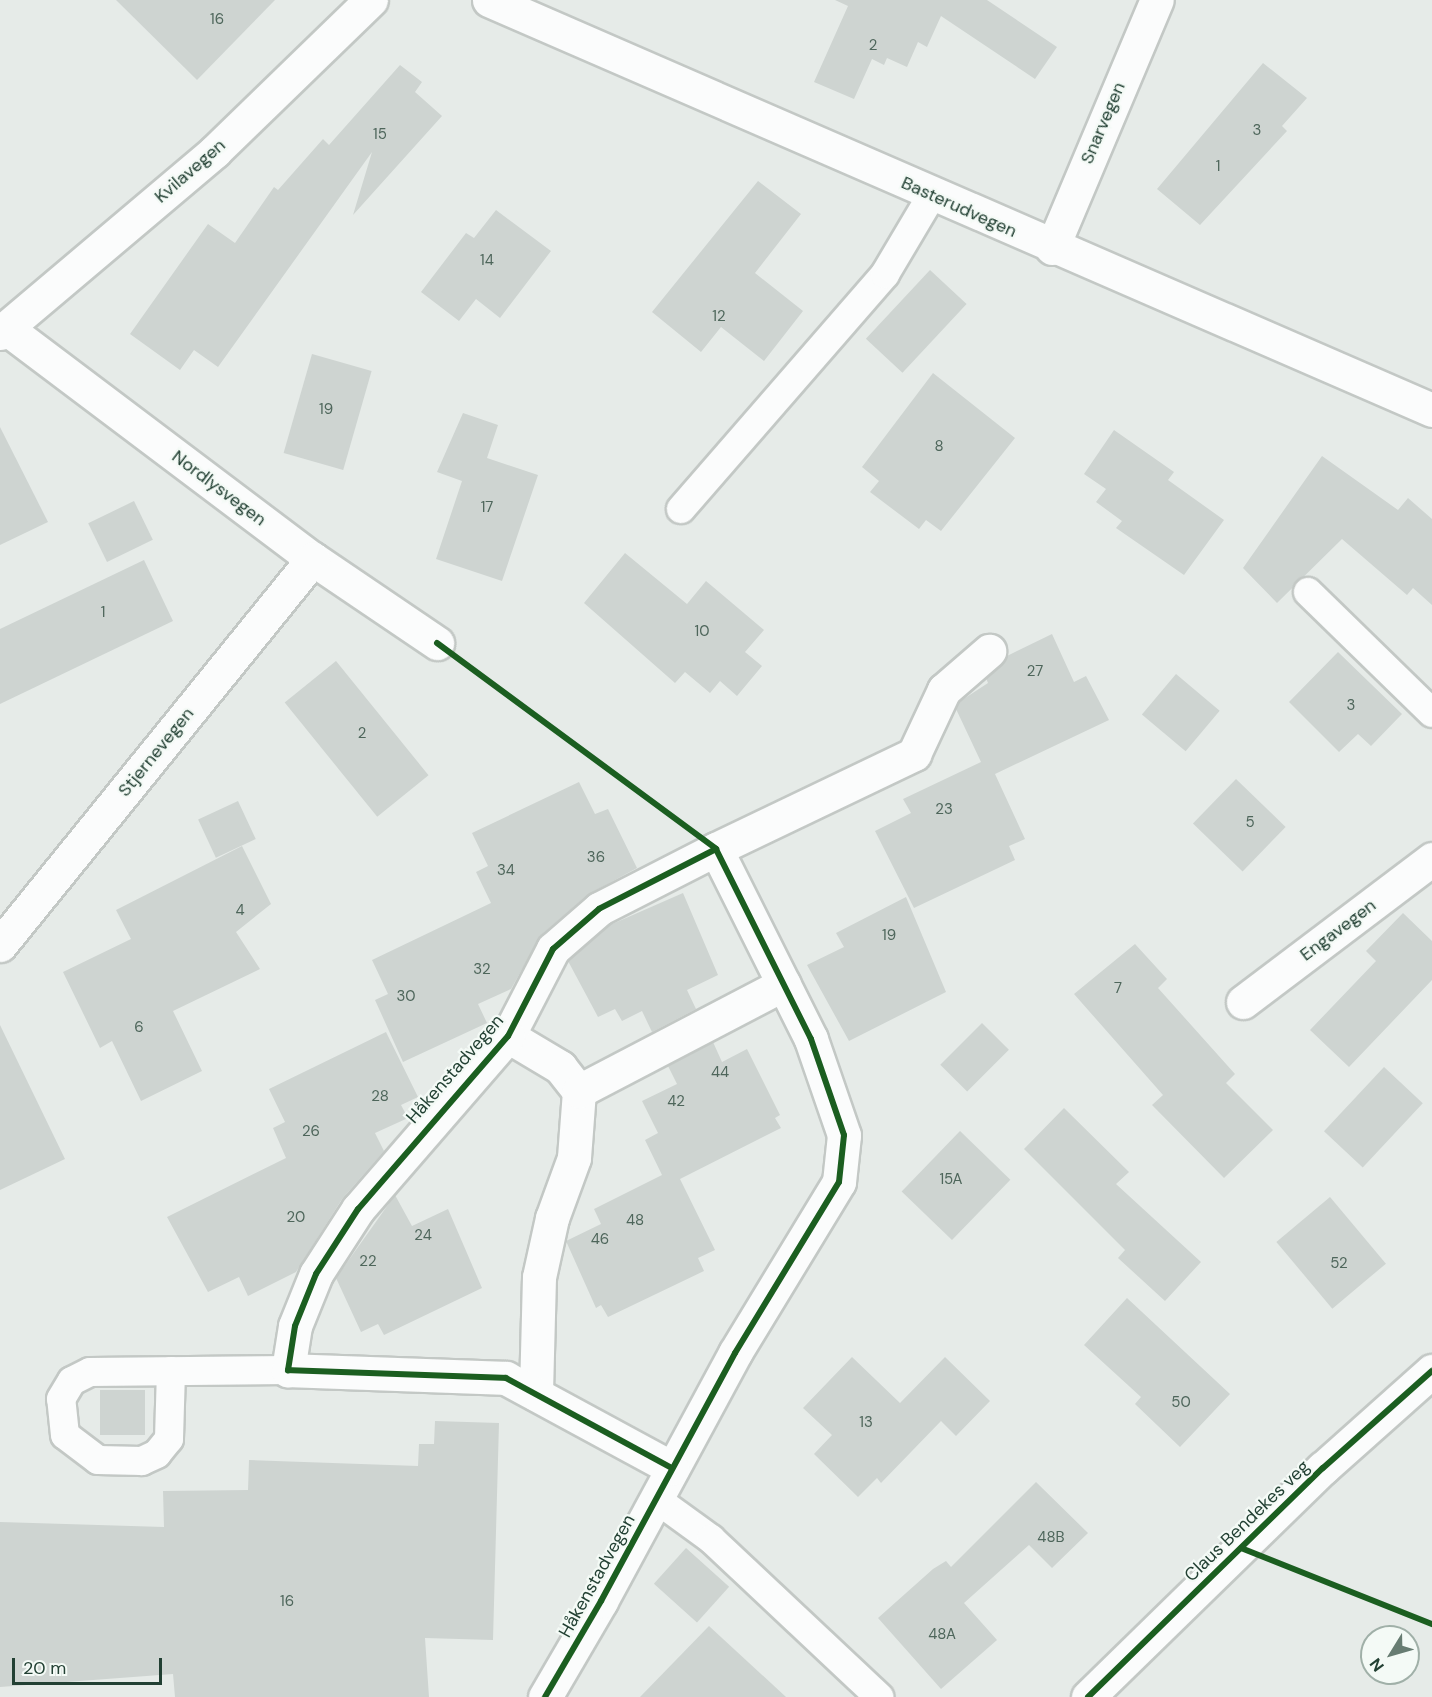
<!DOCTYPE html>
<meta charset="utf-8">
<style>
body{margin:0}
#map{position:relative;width:1432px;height:1697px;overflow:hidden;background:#e6ebe8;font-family:"DM Sans",sans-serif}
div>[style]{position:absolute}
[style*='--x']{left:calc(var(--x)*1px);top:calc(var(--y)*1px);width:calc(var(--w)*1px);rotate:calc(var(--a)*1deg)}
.building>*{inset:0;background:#ced4d1;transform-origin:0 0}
.roads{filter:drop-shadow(2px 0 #c3c8c5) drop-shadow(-2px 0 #c3c8c5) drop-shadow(0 2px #c3c8c5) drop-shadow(0 -2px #c3c8c5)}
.lane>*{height:28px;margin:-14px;padding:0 14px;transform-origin:14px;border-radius:14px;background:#fbfcfc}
.street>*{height:33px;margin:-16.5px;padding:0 16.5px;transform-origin:16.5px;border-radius:16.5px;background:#fbfcfc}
.secondary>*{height:33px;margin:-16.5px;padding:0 16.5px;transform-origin:16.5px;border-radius:16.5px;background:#fbfcfc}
.cycleway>*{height:6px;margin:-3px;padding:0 3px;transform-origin:3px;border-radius:3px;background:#1b5e20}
span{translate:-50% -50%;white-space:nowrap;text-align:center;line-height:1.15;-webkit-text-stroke:4.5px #f4faf6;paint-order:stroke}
.number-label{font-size:15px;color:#4e665b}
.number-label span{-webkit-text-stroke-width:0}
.street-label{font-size:18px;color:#224033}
.north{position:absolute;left:1360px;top:1625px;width:60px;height:60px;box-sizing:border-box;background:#f4faf6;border:2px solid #a0b0a8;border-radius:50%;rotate:233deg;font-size:16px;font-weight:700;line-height:24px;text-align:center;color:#224033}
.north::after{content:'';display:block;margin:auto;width:21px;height:27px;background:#677c72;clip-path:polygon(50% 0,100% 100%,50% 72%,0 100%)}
.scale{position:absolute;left:12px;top:1658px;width:150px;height:27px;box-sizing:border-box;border:3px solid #224033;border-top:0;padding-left:8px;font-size:18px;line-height:21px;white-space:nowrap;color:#224033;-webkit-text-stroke:4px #f4faf6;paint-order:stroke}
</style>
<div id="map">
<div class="building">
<i style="clip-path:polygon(116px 0,275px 0,197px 80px)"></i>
<i style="clip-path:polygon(835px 0,987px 0,1057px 47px,1035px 79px,941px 16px,927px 47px,918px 42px,907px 67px,887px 58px,884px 65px,872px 59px,854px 99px,814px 82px,848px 6px)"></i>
<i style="clip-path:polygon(1263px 63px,1307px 98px,1282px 126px,1287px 131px,1200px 225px,1157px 189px)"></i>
<i style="clip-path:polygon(400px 65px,422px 82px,415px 92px,442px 116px,353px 215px,372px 152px,218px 367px,194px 350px,180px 370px,130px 334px,208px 224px,235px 243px,274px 187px,278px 190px,323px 139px,329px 145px)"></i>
<i style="clip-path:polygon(758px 181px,801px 214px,755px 273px,803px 311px,764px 361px,721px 327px,701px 352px,652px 312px)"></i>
<i style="clip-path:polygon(496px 210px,551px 251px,500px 318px,476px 299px,459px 321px,421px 292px,466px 233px,474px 238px)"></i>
<i style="left:930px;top:270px;width:50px;height:94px;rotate:43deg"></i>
<i style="left:312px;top:354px;width:62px;height:103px;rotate:16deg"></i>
<i style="clip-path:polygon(933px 373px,1015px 438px,941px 531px,926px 520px,919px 529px,870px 492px,879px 481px,862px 467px)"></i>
<i style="clip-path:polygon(463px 413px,498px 425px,487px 458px,538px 475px,502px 581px,436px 559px,462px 481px,437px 472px)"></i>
<i style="clip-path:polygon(0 427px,48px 522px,0 545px)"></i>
<i style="clip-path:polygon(1114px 430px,1174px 472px,1168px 480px,1224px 520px,1184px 575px,1116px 528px,1122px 521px,1096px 502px,1106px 489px,1084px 474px)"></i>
<i style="clip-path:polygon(1322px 456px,1398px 510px,1408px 498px,1432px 519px,1432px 605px,1413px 588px,1407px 595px,1342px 539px,1277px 603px,1243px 568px)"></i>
<i style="left:134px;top:501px;width:43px;height:51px;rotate:64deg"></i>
<i style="clip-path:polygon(625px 553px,687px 604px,706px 581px,764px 630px,745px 652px,762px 666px,737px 696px,720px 681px,710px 693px,685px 672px,675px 683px,584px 603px)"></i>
<i style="clip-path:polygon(144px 560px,173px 621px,0 704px,0 629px)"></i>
<i style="clip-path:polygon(1052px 634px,1074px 682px,1086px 676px,1109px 720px,995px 774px,1025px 839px,1009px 846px,1015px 860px,914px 908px,875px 831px,911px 813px,903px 799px,981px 762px,956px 709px,959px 702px,988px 683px,986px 678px,1007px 656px)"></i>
<i style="clip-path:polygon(1338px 652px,1402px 714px,1371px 746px,1358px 734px,1339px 752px,1289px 702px)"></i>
<i style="left:336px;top:661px;width:147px;height:66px;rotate:51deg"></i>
<i style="left:1176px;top:674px;width:57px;height:53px;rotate:40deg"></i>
<i style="left:1236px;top:779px;width:69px;height:62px;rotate:44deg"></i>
<i style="clip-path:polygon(579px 782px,595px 814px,608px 809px,637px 868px,587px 895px,541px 935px,511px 989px,478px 1004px,487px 1023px,403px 1062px,375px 1000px,388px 994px,372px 960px,491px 903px,476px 872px,488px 866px,472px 833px)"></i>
<i style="left:238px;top:801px;width:42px;height:44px;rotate:65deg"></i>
<i style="clip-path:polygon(242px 846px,271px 904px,236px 932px,260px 969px,173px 1011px,202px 1071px,141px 1101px,112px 1041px,100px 1048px,63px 972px,131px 939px,116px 910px)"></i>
<i style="clip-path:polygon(683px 893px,718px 975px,687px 990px,696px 1009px,652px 1032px,642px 1011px,622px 1021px,615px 1009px,598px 1017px,568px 961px,610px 925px)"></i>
<i style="clip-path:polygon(906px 897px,946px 992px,849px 1041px,807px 965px,844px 947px,836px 933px)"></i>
<i style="clip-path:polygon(1403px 913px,1432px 941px,1432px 980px,1349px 1067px,1310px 1030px,1376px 961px,1366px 951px)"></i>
<i style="clip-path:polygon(1135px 944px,1167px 979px,1158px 988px,1235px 1074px,1226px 1083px,1273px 1130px,1224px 1178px,1152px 1105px,1163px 1095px,1074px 994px)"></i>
<i style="left:982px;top:1023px;width:38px;height:59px;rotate:45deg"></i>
<i style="clip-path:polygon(0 1025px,65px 1159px,0 1190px)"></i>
<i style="clip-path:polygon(386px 1032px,418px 1097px,401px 1105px,408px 1118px,375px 1133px,384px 1151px,342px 1199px,296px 1272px,248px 1296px,239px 1277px,208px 1292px,167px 1217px,286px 1158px,273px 1128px,285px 1122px,269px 1089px)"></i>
<i style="clip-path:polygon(713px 1042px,722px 1062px,747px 1049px,780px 1115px,775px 1118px,781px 1128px,680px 1179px,715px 1250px,698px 1258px,704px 1271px,608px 1317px,601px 1305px,596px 1308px,566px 1241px,601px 1224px,594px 1209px,662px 1175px,645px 1140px,658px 1133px,642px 1101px,677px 1084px,668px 1066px)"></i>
<i style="left:1384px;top:1067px;width:53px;height:88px;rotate:43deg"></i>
<i style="clip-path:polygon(1064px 1108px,1129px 1172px,1116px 1184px,1201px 1262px,1165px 1301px,1118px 1258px,1125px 1250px,1024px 1149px)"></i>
<i style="left:960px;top:1131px;width:70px;height:84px;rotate:44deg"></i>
<i style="clip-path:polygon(395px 1195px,412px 1226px,448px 1209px,482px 1288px,384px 1335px,378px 1324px,361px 1332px,336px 1278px)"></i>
<i style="left:1330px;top:1197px;width:87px;height:70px;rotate:50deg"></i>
<i style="clip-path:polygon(1127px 1298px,1230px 1394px,1180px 1447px,1135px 1404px,1141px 1397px,1084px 1345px)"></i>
<i style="clip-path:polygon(852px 1357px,900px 1403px,945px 1357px,990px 1401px,956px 1436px,941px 1421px,881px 1483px,877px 1478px,858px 1497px,814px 1454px,832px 1435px,803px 1408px)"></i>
<i style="left:100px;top:1390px;width:45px;height:45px"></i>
<i style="clip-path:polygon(435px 1421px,499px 1423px,493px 1640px,425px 1638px,429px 1697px,175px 1697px,173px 1674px,0 1687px,0 1522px,164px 1527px,163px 1491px,248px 1490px,249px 1460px,418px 1466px,419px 1444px,434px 1444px)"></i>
<i style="clip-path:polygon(1036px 1482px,1088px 1533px,1052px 1568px,1029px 1545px,964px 1603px,997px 1640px,941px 1689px,878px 1618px,933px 1569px,946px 1561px,951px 1567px)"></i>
<i style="left:686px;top:1548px;width:58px;height:48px;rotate:42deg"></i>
<i style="clip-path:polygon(709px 1626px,786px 1697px,640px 1697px)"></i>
</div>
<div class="roads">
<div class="lane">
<i style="--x:681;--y:509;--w:311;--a:-49"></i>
<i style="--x:885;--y:274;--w:92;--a:-59.3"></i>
<i style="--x:1308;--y:592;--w:173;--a:44.3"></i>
<i style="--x:171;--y:1371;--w:68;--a:91.7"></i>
<i style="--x:169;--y:1439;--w:19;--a:129"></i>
<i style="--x:157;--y:1454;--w:17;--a:155"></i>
<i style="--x:142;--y:1461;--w:44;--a:-178.7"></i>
<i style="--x:98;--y:1460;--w:41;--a:-142.9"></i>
<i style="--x:65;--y:1435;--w:36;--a:-96"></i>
<i style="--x:61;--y:1399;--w:21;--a:-59"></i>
<i style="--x:72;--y:1381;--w:20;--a:-27"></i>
<i style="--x:90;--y:1372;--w:198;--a:-0.6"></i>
<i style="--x:656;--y:1499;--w:68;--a:36"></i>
<i style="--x:711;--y:1539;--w:231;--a:43.2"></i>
</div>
<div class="street">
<i style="--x:1052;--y:248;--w:269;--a:-67.1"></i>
<i style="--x:6;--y:328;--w:384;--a:37"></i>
<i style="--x:313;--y:559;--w:150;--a:34.1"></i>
<i style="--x:0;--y:333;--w:282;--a:-40.2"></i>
<i style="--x:215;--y:151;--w:217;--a:-44.1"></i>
<i style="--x:716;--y:849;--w:220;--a:-25.6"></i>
<i style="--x:914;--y:754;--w:71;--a:-64.9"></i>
<i style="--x:944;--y:690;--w:60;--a:-40.9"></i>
<i style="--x:0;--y:945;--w:497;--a:-51"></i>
<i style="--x:1243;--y:1002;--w:237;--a:-37.1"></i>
<i style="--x:508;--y:1036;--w:61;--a:30.8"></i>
<i style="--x:560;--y:1067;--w:31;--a:52"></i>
<i style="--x:579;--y:1091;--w:67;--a:94.3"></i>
<i style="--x:574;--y:1158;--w:64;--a:110.1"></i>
<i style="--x:552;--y:1218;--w:60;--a:102.4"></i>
<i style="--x:539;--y:1277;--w:117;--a:91.5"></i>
<i style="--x:579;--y:1091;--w:231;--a:-27.6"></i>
<i style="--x:545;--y:1697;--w:111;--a:-59.7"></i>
<i style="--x:601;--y:1601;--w:282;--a:-61.6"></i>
<i style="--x:735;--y:1353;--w:200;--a:-58.7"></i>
<i style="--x:839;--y:1182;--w:47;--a:-83.9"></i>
<i style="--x:844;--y:1135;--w:102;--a:-109"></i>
<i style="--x:811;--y:1039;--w:212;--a:-116.6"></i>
<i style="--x:716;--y:849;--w:131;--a:152.9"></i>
<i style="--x:599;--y:909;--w:61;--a:139"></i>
<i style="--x:553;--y:949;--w:98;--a:117.3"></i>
<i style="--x:508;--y:1036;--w:229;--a:130.9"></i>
<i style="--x:358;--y:1209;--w:77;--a:122.9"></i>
<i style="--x:316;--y:1274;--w:56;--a:112"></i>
<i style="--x:295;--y:1326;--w:45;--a:99"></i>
<i style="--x:288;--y:1370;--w:218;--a:2.1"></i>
<i style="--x:506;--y:1378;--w:189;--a:28.5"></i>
<i style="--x:1088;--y:1697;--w:328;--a:-44.3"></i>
<i style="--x:1323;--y:1468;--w:146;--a:-41.7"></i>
</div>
<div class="secondary">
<i style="--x:489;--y:0;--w:1028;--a:23.5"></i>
</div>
</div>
<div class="cycleway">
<i style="--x:437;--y:643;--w:347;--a:36.4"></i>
<i style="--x:1241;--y:1548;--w:206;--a:21.7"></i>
<i style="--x:545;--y:1697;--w:111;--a:-59.7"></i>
<i style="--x:601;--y:1601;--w:282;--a:-61.6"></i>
<i style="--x:735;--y:1353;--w:200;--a:-58.7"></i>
<i style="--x:839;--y:1182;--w:47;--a:-83.9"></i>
<i style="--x:844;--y:1135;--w:102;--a:-109"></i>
<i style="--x:811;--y:1039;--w:212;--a:-116.6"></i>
<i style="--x:716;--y:849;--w:131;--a:152.9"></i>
<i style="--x:599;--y:909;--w:61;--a:139"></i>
<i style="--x:553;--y:949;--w:98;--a:117.3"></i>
<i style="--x:508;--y:1036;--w:229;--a:130.9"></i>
<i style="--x:358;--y:1209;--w:77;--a:122.9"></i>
<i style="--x:316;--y:1274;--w:56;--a:112"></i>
<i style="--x:295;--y:1326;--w:45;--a:99"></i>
<i style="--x:288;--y:1370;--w:218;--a:2.1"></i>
<i style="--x:506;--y:1378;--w:189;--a:28.5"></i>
<i style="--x:1088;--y:1697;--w:328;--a:-44.3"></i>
<i style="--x:1323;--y:1468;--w:146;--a:-41.7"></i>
</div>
<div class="number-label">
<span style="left:217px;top:20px">16</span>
<span style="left:873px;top:46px">2</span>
<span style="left:1257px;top:131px">3</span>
<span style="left:380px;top:135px">15</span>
<span style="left:1218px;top:167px">1</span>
<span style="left:487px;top:261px">14</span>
<span style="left:719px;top:317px">12</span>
<span style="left:326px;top:410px">19</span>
<span style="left:939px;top:447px">8</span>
<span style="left:487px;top:508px">17</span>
<span style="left:103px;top:613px">1</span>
<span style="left:702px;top:632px">10</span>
<span style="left:1035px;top:672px">27</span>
<span style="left:1351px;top:706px">3</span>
<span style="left:362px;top:734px">2</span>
<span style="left:944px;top:810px">23</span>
<span style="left:1250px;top:823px">5</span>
<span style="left:596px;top:858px">36</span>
<span style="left:506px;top:871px">34</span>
<span style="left:240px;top:911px">4</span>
<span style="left:889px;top:936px">19</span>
<span style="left:482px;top:970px">32</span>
<span style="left:1118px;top:989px">7</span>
<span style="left:406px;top:997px">30</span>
<span style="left:139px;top:1028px">6</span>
<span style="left:720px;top:1073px">44</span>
<span style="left:380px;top:1097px">28</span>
<span style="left:676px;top:1102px">42</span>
<span style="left:311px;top:1132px">26</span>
<span style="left:951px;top:1180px">15A</span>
<span style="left:296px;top:1218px">20</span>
<span style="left:635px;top:1221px">48</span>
<span style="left:423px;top:1236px">24</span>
<span style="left:600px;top:1240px">46</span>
<span style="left:368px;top:1262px">22</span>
<span style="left:1339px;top:1264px">52</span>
<span style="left:1181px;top:1403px">50</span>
<span style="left:866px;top:1423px">13</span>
<span style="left:1051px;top:1538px">48B</span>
<span style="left:287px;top:1602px">16</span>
<span style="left:942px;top:1635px">48A</span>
</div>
<div class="street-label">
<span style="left:1103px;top:123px;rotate:-67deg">Snarvegen</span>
<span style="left:190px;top:171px;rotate:-41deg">Kvilavegen</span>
<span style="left:959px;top:207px;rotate:24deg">Basterudvegen</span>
<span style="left:219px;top:488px;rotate:37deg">Nordlysvegen</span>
<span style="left:156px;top:752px;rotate:-51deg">Stjernevegen</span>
<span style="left:1338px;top:930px;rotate:-37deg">Engavegen</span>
<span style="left:455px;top:1069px;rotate:-49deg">Håkenstadvegen</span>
<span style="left:1247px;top:1521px;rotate:-44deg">Claus Bendekes veg</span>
<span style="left:597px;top:1576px;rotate:-61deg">Håkenstadvegen</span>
</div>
<div class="north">N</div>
<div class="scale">20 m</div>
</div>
